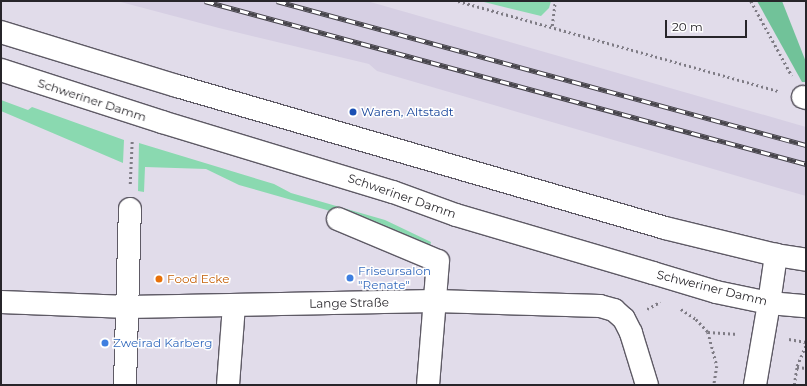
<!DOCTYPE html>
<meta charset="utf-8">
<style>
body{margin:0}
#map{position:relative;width:807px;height:386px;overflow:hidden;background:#e1dcea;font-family:Montserrat,sans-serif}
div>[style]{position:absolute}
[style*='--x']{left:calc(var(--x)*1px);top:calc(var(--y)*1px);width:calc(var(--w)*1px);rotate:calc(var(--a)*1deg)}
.built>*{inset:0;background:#d6cfe3}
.green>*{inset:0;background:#8ad9b0}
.forest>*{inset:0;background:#71c299}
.path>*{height:2.5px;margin-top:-1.25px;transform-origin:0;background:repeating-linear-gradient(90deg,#7f7c85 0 2px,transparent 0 5px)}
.roads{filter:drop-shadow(1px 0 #5e5a65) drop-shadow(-1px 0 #5e5a65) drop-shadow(0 1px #5e5a65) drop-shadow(0 -1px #5e5a65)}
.minor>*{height:22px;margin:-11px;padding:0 11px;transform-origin:11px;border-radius:11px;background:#fff}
.major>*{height:22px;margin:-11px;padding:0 11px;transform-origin:11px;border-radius:11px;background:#fff}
.rail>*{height:4.5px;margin-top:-2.25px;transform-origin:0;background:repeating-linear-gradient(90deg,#fff 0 9px,#47454b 0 18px);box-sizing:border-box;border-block:1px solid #47454b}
.dots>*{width:11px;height:11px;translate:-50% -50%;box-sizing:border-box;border:2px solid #fff;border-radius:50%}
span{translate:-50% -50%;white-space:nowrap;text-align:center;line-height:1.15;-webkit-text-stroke:3px #fff;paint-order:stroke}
.street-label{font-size:12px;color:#27252a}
.transit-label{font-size:12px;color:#164399}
.left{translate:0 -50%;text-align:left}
.shop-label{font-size:12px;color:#366cbe}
.food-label{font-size:12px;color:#c56008}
.frame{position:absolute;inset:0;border:2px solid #27252a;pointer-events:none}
.scale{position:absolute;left:665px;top:20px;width:82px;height:18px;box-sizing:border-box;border:2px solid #27252a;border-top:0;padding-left:5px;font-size:12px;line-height:14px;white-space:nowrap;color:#27252a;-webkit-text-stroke:3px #fff;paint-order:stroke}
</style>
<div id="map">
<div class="built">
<i style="clip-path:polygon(117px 1px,367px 1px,806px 127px,806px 196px,377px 71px,369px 64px,219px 28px)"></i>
</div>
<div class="green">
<i style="clip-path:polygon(480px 1px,551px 1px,549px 8px,541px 16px)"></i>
<i style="clip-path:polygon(1px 100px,28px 110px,32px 107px,124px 140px,123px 163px,1px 111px)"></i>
<i style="clip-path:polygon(139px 143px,274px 184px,291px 193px,385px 220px,431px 242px,429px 250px,383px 226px,239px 185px,206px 169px,145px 167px,144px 192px,138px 191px)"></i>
</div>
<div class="forest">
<i style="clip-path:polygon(757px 1px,782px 1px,806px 62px,806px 82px,802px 82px)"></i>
</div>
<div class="path">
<i style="--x:458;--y:1;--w:333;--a:15.7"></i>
<i style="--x:751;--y:1;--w:85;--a:61.3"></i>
<i style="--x:552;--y:26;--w:25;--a:-83"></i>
<i style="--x:130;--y:184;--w:44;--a:-87.4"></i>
<i style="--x:647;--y:309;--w:15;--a:-28"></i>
<i style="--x:681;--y:309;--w:18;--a:34"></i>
<i style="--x:696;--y:319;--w:18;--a:47"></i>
<i style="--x:708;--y:332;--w:30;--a:4"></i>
<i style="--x:708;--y:332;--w:35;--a:75"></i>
<i style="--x:717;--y:366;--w:19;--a:99"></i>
<i style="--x:789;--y:339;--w:17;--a:10"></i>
<i style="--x:806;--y:346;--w:23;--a:113"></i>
<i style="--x:797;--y:367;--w:9;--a:6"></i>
<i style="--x:794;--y:385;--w:18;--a:-81"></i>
</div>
<div class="roads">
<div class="minor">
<i style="--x:803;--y:97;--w:3;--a:18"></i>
<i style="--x:338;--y:219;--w:108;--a:22.8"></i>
<i style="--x:438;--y:261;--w:124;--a:94.6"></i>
<i style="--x:1;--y:302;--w:127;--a:2.3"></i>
<i style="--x:128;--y:307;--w:307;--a:-1.1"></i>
<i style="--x:435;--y:301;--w:165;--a:1.7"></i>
<i style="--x:600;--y:306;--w:15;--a:16"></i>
<i style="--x:614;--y:310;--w:13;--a:42"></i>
<i style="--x:624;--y:319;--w:16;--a:63"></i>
<i style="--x:631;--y:333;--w:54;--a:72.9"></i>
<i style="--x:125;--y:385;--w:176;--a:-88.4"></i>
<i style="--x:228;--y:385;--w:79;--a:-85.7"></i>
<i style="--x:755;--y:385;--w:83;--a:-80.3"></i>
</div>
<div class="major">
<i style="--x:1;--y:32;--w:184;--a:17.1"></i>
<i style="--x:177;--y:86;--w:508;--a:16.22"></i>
<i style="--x:665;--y:228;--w:114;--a:13.7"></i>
<i style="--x:776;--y:255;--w:30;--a:9"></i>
<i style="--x:1;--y:70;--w:169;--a:17.9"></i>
<i style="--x:162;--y:122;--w:241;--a:16.9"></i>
<i style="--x:393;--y:192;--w:67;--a:20.1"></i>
<i style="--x:456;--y:215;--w:205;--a:16.4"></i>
<i style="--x:653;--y:273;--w:66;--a:16.8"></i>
<i style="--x:716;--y:292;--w:54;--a:11.7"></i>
<i style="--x:769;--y:303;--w:37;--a:5"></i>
<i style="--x:769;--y:303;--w:49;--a:-81.7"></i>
</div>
</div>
<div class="rail">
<i style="--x:205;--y:1;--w:623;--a:15.17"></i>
<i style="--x:277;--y:1;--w:548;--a:15.23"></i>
</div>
<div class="dots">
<i style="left:353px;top:112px;background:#1a4fb4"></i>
<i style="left:350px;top:278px;background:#3f7fe0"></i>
<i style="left:159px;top:279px;background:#e8710a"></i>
<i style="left:105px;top:343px;background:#3f7fe0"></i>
</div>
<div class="street-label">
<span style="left:92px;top:100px;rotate:18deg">Schweriner Damm</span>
<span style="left:402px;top:196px;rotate:19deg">Schweriner Damm</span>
<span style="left:712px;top:288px;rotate:14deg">Schweriner Damm</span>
<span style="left:349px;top:303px;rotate:-1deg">Lange Straße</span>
</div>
<div class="transit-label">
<span class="left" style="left:361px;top:112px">Waren, Altstadt</span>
</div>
<div class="shop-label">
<span class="left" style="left:358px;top:278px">Friseursalon<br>"Renate"</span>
<span class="left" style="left:113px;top:343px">Zweirad Karberg</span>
</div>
<div class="food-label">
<span class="left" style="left:167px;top:279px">Food Ecke</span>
</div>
<div class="frame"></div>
<div class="scale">20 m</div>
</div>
